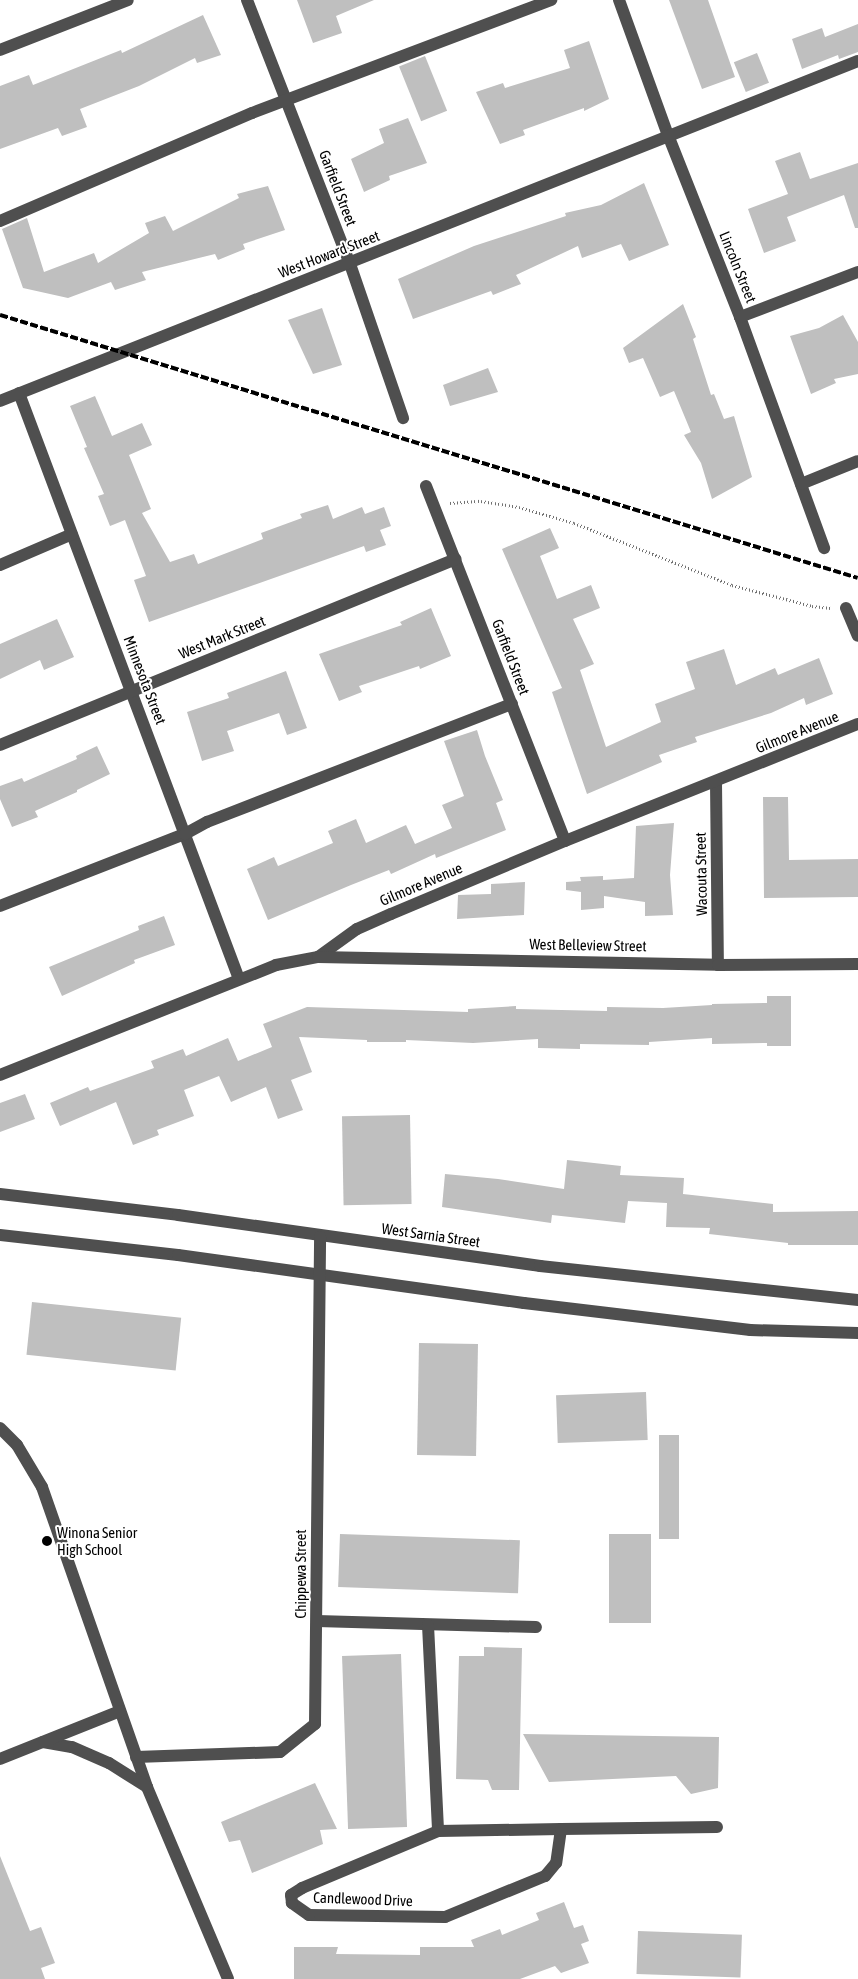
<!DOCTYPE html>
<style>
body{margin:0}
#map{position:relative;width:858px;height:1979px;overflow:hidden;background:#fff;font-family:"Asap Condensed",sans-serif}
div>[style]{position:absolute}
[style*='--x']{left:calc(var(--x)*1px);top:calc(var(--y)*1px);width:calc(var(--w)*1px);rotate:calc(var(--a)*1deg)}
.building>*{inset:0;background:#bfbfbf;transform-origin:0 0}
.path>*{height:3px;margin-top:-1.5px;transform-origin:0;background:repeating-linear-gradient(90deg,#717171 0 1px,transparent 0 3.5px)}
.minor>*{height:12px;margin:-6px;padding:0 6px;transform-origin:6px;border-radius:6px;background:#4f4f4f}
.rail>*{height:4px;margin-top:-2px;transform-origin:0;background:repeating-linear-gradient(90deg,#000 0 8px,transparent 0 10.5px)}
.dots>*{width:14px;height:14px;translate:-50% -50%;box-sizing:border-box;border:2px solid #fff;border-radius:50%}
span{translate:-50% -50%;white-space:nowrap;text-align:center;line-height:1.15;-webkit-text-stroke:4px #fff;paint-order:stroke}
.street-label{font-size:15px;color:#000}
.poi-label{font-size:15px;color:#000}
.left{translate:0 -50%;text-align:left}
</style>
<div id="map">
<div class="building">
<i style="clip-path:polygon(297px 0,374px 0,336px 16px,342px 33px,313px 43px)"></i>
<i style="clip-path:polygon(669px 0,708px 0,735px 77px,702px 89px)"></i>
<i style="clip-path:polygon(203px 15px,221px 55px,197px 63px,195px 58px,139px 86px,80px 109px,87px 127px,62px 136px,58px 128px,0 149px,0 86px,29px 75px,33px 85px,121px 50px,122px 53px)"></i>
<i style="clip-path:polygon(858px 24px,858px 52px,839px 59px,838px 55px,802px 69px,792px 39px,822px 28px,825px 37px)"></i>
<i style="clip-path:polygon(589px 41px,609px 99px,584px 111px,584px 108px,523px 130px,525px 135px,500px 144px,476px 92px,503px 83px,505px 88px,570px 68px,564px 50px)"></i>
<i style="left:757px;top:53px;width:32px;height:25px;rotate:68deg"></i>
<i style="left:425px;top:56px;width:59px;height:28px;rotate:68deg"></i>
<i style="clip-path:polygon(408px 118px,427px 163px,389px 176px,390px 180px,364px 192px,351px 159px,384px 143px,379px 129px)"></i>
<i style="clip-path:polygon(800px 152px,810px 179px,858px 163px,858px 228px,855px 228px,844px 195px,787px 217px,796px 241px,764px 253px,748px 209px,788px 194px,775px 161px)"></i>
<i style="clip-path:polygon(644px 183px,669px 245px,629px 261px,621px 244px,582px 258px,578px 246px,516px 275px,521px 284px,493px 295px,491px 291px,413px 319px,398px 279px,474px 246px,566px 216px,565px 213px,601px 205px)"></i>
<i style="clip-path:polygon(268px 186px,285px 230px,243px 244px,245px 249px,218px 260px,215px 254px,142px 272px,146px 280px,115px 290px,111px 282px,68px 298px,23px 288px,2px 229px,27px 218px,44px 272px,94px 253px,98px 263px,149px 233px,145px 223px,165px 216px,173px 231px,239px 198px,237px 194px)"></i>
<i style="clip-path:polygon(683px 304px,696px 337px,693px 339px,711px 395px,714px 394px,724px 419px,734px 416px,752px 477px,712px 499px,701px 463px,684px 435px,691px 432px,674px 391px,660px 397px,643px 358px,629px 363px,623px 348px)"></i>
<i style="clip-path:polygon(322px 308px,342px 365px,313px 374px,288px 320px)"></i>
<i style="clip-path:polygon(843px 315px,858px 342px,858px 374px,834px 379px,836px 383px,811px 394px,790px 336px,819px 328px)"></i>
<i style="clip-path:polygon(488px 368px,498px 392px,450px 406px,443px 385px)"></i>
<i style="clip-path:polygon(95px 396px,112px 436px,142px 423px,152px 445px,129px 455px,151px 509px,142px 513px,170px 562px,194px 554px,198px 564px,263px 539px,261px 533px,302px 518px,300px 514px,328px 505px,333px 519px,362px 507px,365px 514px,384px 507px,391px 526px,380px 530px,386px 545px,366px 552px,364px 546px,149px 622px,134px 580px,146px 576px,125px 520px,110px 526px,98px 496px,104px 494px,84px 448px,87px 447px,70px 406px)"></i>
<i style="clip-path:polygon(550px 528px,559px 548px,540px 556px,557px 599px,591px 585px,600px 608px,573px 619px,594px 664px,580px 670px,606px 747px,661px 722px,655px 704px,695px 689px,686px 662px,724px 649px,736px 685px,775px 668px,778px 675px,819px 658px,833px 694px,806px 705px,804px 698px,771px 713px,695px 737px,697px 742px,659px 755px,662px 762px,587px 794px,552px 692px,562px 688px,502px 549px)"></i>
<i style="clip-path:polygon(431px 608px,451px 656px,420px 669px,419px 666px,359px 686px,362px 692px,339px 701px,319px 654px,402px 625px,400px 622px)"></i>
<i style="clip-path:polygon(57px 619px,74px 657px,44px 670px,40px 660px,0 679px,0 644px)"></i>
<i style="clip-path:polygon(286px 671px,307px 728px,287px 735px,279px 713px,227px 731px,234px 751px,202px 761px,187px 712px,229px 698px,227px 693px)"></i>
<i style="clip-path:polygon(477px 730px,485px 756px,503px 800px,496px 803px,506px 830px,436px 858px,435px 854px,391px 874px,389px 870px,351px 885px,268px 920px,247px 869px,274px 857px,278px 866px,333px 843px,328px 831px,356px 819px,366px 843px,406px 825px,415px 844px,452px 828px,442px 805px,464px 796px,444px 741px)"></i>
<i style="clip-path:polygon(97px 746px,110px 774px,77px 790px,77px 792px,35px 811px,38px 817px,12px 827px,0 799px,0 786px,22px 778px,24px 782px,77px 759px,76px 756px)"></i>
<i style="clip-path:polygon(763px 797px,788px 797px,789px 860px,858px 859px,858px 897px,764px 898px)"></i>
<i style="clip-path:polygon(674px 823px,670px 875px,673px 915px,645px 916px,645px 902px,604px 896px,604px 908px,581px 910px,581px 892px,566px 890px,566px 882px,581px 881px,580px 877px,603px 876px,603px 880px,634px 878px,636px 826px)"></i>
<i style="clip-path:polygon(525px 882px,524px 915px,457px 919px,458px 895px,491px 894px,491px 884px)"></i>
<i style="clip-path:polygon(164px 916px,175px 945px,134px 960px,135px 963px,62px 996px,49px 967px,139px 930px,138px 926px)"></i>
<i style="clip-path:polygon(767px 996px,791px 996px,791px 1046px,767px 1046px,767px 1043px,712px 1044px,712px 1038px,649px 1042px,649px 1045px,580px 1044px,580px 1049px,538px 1048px,538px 1039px,473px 1043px,406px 1040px,406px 1042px,367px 1042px,367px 1040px,299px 1037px,312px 1072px,291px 1080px,303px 1110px,278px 1119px,266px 1087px,231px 1102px,219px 1076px,184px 1090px,194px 1116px,157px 1130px,159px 1135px,133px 1145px,116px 1102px,60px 1126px,50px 1103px,88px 1087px,90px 1091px,154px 1068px,151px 1061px,183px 1049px,186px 1056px,228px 1038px,238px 1061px,272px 1047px,263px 1024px,307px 1007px,468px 1012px,468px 1009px,516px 1006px,516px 1009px,607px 1011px,607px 1007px,663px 1008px,712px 1005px,712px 1004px,767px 1003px)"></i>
<i style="clip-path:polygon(25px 1094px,35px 1119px,0 1132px,0 1103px)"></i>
<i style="left:410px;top:1115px;width:89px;height:68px;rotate:89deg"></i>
<i style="clip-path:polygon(567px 1160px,621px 1166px,620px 1175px,684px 1178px,683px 1194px,773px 1204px,773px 1212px,858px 1211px,858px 1245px,788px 1245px,788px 1243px,709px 1234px,710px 1228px,666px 1227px,667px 1203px,628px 1201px,625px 1223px,552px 1215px,551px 1223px,442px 1207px,445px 1174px,498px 1179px,564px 1189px)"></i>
<i style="left:32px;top:1302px;width:150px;height:53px;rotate:6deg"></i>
<i style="left:419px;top:1343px;width:59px;height:112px;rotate:1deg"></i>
<i style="left:646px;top:1392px;width:48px;height:90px;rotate:88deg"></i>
<i style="left:659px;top:1435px;width:20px;height:104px"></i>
<i style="left:340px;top:1534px;width:180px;height:53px;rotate:2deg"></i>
<i style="left:651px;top:1534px;width:89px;height:42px;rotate:90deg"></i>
<i style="clip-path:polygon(484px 1647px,522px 1648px,519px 1790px,492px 1790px,488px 1780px,456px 1779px,459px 1656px,484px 1656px)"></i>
<i style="left:401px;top:1654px;width:173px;height:59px;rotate:88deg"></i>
<i style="clip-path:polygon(523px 1734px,719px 1737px,718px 1788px,691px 1794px,676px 1776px,549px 1782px)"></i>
<i style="clip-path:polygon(315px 1783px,337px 1829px,320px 1830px,323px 1844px,252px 1873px,240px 1840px,229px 1842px,221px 1822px)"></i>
<i style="clip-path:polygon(0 1856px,30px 1931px,41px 1927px,55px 1963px,41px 1968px,45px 1979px,0 1979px)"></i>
<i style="clip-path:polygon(564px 1902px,574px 1928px,583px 1925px,589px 1941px,581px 1944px,589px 1963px,561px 1973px,555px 1966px,520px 1979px,294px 1979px,294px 1947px,338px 1947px,336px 1954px,420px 1955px,420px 1947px,474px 1947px,471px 1940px,500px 1929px,502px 1935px,539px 1920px,536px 1913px)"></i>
<i style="left:638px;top:1931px;width:104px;height:43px;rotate:2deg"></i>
</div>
<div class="path">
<i style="--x:450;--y:503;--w:31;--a:-4"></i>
<i style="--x:481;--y:501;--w:38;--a:9"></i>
<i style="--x:519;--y:507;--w:57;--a:16.2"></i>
<i style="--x:574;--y:523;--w:170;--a:21.4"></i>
<i style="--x:732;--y:585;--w:83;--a:14.7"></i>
<i style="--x:812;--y:606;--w:19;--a:6"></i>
</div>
<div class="minor">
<i style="--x:247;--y:0;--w:283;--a:68.7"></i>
<i style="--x:350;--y:264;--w:163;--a:71"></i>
<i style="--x:619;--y:0;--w:144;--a:70.1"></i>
<i style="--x:668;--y:135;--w:196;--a:68.4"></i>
<i style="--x:740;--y:317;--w:246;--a:70"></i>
<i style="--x:0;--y:50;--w:137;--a:-21.3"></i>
<i style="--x:0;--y:221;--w:274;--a:-23.2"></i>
<i style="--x:252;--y:113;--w:320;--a:-20.7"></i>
<i style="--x:740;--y:317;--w:126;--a:-20.9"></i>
<i style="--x:19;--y:393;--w:626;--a:69.42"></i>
<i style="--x:0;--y:401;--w:923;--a:-21.62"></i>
<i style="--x:801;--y:484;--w:61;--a:-22"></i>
<i style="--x:426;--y:486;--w:381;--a:68.6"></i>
<i style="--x:0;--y:565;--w:78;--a:-23.3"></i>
<i style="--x:846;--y:608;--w:30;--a:67"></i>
<i style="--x:0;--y:745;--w:492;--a:-22.2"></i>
<i style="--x:716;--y:782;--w:183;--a:89.4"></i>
<i style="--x:0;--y:906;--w:199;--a:-21.3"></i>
<i style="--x:185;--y:834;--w:25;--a:-29"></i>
<i style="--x:207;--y:822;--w:327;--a:-21.2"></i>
<i style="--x:318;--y:957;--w:48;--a:-35.7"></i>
<i style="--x:357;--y:929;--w:37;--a:-24"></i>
<i style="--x:391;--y:914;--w:189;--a:-22.8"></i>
<i style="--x:565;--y:841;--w:315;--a:-21.8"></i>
<i style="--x:0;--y:1075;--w:297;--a:-21.7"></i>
<i style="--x:276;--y:965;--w:43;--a:-10.8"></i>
<i style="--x:318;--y:957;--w:400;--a:1.1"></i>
<i style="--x:718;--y:965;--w:140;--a:-0.4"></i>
<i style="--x:0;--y:1194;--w:179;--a:6.7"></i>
<i style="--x:178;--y:1215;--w:366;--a:8"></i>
<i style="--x:540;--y:1266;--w:320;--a:6.1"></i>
<i style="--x:0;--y:1235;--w:179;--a:6.4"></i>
<i style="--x:178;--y:1255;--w:349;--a:7.9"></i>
<i style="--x:524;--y:1303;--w:228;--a:6.8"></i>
<i style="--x:750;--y:1330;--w:108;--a:1.6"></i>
<i style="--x:0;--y:1428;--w:24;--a:45"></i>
<i style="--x:17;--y:1445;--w:49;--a:59.2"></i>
<i style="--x:42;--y:1487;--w:318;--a:70.7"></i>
<i style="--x:147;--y:1787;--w:208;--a:67.1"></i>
<i style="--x:317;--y:1621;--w:219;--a:1.6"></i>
<i style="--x:428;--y:1625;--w:206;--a:87.2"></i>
<i style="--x:43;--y:1742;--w:29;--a:10"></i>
<i style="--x:72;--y:1747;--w:40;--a:23.4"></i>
<i style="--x:109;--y:1763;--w:45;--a:32.3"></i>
<i style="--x:136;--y:1757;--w:144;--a:-2"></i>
<i style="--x:280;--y:1752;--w:45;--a:-38.7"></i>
<i style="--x:315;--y:1724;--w:487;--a:-89.4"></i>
<i style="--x:0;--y:1759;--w:129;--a:-21.8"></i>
<i style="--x:561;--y:1829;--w:34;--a:98"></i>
<i style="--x:556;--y:1863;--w:17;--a:130"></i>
<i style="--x:545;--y:1876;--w:108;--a:157.7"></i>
<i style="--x:445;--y:1917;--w:136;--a:-179.2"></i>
<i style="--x:309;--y:1915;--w:21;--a:-145"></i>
<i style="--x:292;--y:1903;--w:8;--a:-97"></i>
<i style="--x:291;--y:1895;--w:13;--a:-32"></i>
<i style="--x:302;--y:1888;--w:147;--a:-22.7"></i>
<i style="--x:438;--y:1831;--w:123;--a:-0.9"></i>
<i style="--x:561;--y:1829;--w:156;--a:-0.7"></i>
</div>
<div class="rail">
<i style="--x:0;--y:315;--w:897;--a:17.04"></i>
</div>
<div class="dots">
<i style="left:47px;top:1541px;background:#000"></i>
</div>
<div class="street-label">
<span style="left:338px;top:188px;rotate:69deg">Garfield Street</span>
<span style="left:329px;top:254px;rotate:-21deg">West Howard Street</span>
<span style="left:738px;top:267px;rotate:68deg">Lincoln Street</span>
<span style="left:222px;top:637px;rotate:-22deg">West Mark Street</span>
<span style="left:511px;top:657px;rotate:69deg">Garfield Street</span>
<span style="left:145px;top:680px;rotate:69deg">Minnesota Street</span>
<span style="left:797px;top:732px;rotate:-22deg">Gilmore Avenue</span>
<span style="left:701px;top:874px;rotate:-91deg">Wacouta Street</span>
<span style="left:421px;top:884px;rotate:-23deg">Gilmore Avenue</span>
<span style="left:588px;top:945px;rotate:1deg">West Belleview Street</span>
<span style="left:431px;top:1235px;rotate:8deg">West Sarnia Street</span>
<span style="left:301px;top:1574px;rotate:-90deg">Chippewa Street</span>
<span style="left:363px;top:1899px;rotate:2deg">Candlewood Drive</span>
</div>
<div class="poi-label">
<span class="left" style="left:57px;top:1541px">Winona Senior<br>High School</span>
</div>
</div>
